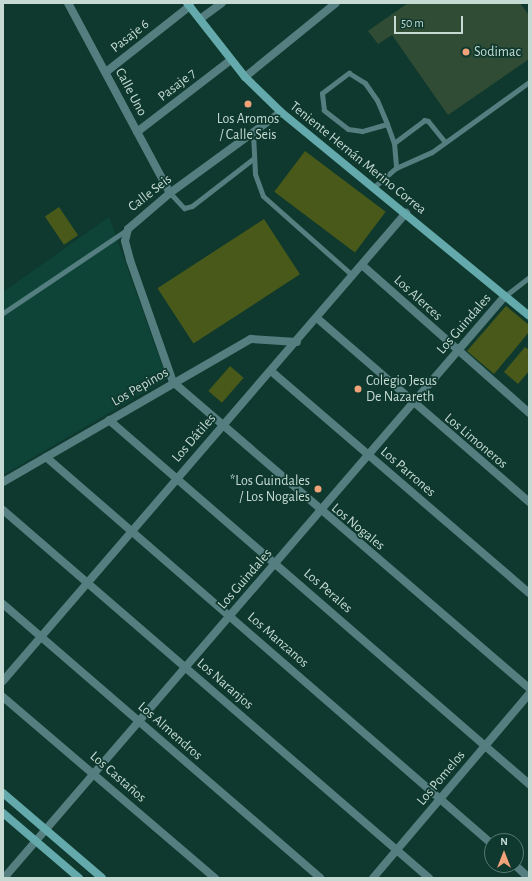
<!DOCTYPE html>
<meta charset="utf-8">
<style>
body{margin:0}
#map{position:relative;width:532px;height:881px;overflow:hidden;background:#0f392e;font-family:"Alegreya Sans",sans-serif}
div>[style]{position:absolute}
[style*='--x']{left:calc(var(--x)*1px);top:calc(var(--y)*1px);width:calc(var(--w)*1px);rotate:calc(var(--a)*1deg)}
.built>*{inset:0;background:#0e4438}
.green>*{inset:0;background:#485919;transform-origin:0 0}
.building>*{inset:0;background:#314c35}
.lane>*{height:5px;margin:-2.5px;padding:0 2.5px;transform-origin:2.5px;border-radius:2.5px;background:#547e7f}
.street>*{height:8px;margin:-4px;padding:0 4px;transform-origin:4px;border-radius:4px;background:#547e7f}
.secondary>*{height:8px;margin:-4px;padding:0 4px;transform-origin:4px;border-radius:4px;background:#64a9ab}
.dots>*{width:11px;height:11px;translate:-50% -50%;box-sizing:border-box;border:2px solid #0f392e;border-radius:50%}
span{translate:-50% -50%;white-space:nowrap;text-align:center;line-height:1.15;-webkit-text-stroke:3.5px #0f392e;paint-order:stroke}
.street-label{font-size:14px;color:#c4dad2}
.poi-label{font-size:14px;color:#c4dad2}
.left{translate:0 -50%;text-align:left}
.right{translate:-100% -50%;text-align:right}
.frame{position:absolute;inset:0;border:4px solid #c4dad2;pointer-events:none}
.north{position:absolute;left:484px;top:833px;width:40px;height:40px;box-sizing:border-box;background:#0f392e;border:1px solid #577970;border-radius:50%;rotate:0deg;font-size:11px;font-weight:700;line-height:16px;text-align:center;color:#c4dad2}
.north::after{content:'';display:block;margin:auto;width:14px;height:18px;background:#f0a279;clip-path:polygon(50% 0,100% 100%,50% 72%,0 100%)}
.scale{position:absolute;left:394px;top:16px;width:69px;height:18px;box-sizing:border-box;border:2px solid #c4dad2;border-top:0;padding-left:5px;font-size:12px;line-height:14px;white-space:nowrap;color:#c4dad2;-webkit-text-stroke:3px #0f392e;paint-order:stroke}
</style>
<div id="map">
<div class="built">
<i style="clip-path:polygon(109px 217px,167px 379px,3px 475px,3px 292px)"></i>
</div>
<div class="green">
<i style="left:305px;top:151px;width:101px;height:51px;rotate:37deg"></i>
<i style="left:59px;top:207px;width:34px;height:17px;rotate:56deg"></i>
<i style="left:264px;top:219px;width:66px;height:127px;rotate:57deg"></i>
<i style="clip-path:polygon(506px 306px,529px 325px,529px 332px,494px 374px,467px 351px)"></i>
<i style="clip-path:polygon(525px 347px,529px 350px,529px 371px,518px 384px,504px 372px)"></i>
<i style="left:230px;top:366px;width:18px;height:33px;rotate:41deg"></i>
</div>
<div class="building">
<i style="clip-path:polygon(408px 3px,520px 3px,529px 15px,529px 59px,448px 115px,392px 35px,378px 44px,368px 31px)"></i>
</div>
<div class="lane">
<i style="--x:387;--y:124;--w:26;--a:164"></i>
<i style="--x:362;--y:131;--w:14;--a:-172"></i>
<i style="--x:348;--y:129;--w:31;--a:-142"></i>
<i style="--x:324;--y:110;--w:17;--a:-97"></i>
<i style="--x:322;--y:93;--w:34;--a:-37"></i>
<i style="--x:349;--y:73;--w:19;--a:32"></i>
<i style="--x:365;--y:83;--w:21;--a:55"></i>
<i style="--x:377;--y:100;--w:26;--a:67"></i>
<i style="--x:387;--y:124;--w:20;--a:70"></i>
<i style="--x:394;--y:143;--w:25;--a:85"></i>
<i style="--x:253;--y:133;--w:41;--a:87.2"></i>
<i style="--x:255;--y:174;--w:23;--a:70"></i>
<i style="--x:263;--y:196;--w:120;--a:41.6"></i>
<i style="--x:394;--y:143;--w:38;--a:-37"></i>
<i style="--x:424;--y:120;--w:4;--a:14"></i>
<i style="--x:428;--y:121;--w:27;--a:51"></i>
<i style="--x:374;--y:187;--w:29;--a:-41"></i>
<i style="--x:396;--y:168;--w:39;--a:-24"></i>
<i style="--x:432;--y:152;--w:120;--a:-35.8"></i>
<i style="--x:170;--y:193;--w:21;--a:47"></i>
<i style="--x:184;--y:208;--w:8;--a:-14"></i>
<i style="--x:192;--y:206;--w:78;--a:-37.7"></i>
<i style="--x:505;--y:296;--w:31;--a:-38"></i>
<i style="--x:3;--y:313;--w:151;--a:-33.9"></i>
</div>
<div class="street">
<i style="--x:68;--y:3;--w:216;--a:61.8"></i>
<i style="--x:200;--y:19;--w:27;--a:-36"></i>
<i style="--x:106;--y:72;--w:107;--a:-38.2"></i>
<i style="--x:245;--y:77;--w:117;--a:-39.1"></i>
<i style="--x:281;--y:112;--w:137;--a:143.9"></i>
<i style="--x:170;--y:193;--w:55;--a:139.4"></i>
<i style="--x:128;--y:229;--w:12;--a:104"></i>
<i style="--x:125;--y:241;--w:20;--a:75"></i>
<i style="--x:130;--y:260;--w:129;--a:70.6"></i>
<i style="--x:173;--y:382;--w:469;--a:40.7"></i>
<i style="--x:137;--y:132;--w:118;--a:-37.5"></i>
<i style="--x:362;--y:265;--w:223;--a:41.5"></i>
<i style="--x:318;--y:319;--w:279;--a:40.9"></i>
<i style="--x:271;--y:371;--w:340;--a:40.7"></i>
<i style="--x:109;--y:420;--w:556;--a:40.91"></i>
<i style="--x:46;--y:457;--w:590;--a:40.95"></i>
<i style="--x:3;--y:482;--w:286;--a:-30"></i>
<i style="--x:251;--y:339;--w:46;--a:3.7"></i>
<i style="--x:3;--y:510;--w:563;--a:40.82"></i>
<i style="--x:3;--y:604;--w:419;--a:40.8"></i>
<i style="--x:3;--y:681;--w:618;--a:-49.27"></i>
<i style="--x:3;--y:697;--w:279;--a:40.5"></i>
<i style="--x:515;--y:865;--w:19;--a:43"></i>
<i style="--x:4;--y:878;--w:768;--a:-49.28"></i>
<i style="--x:373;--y:878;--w:241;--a:-49.7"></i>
</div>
<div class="secondary">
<i style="--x:187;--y:3;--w:94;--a:51.9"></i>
<i style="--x:245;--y:77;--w:50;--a:44.2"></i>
<i style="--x:281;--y:112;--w:321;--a:39.4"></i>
<i style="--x:3;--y:793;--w:130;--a:40.6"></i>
<i style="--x:3;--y:813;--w:100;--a:40.5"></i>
</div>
<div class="dots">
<i style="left:466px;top:52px;background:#f0a279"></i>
<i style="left:248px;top:104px;background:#f0a279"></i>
<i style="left:358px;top:389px;background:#f0a279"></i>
<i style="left:318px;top:489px;background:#f0a279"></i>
</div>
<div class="street-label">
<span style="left:130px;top:36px;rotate:-38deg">Pasaje 6</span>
<span style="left:177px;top:85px;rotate:-38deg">Pasaje 7</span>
<span style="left:131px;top:92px;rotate:62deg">Calle Uno</span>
<span style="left:358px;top:158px;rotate:39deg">Teniente Hernán Merino Correa</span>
<span style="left:150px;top:193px;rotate:-38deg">Calle Seis</span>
<span style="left:418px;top:298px;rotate:42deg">Los Alerces</span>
<span style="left:464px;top:324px;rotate:-49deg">Los Guindales</span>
<span style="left:140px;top:387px;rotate:-30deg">Los Pepinos</span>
<span style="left:194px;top:438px;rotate:-49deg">Los Dátiles</span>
<span style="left:476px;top:441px;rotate:40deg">Los Limoneros</span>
<span style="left:408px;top:472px;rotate:41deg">Los Parrones</span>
<span style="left:358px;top:527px;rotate:40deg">Los Nogales</span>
<span style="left:245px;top:579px;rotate:-49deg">Los Guindales</span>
<span style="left:328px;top:591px;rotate:41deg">Los Perales</span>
<span style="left:278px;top:640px;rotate:41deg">Los Manzanos</span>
<span style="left:225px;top:684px;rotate:41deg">Los Naranjos</span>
<span style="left:170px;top:731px;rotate:41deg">Los Almendros</span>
<span style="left:118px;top:777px;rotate:41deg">Los Castaños</span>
<span style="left:441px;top:778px;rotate:-50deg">Los Pomelos</span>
</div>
<div class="poi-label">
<span class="left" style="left:474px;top:52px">Sodimac</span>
<span style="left:248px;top:127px">Los Aromos<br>/ Calle Seis</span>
<span class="left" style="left:366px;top:389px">Colegio Jesus<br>De Nazareth</span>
<span class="right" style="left:310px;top:489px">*Los Guindales<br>/ Los Nogales</span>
</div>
<div class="frame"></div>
<div class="north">N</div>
<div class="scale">50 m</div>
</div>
